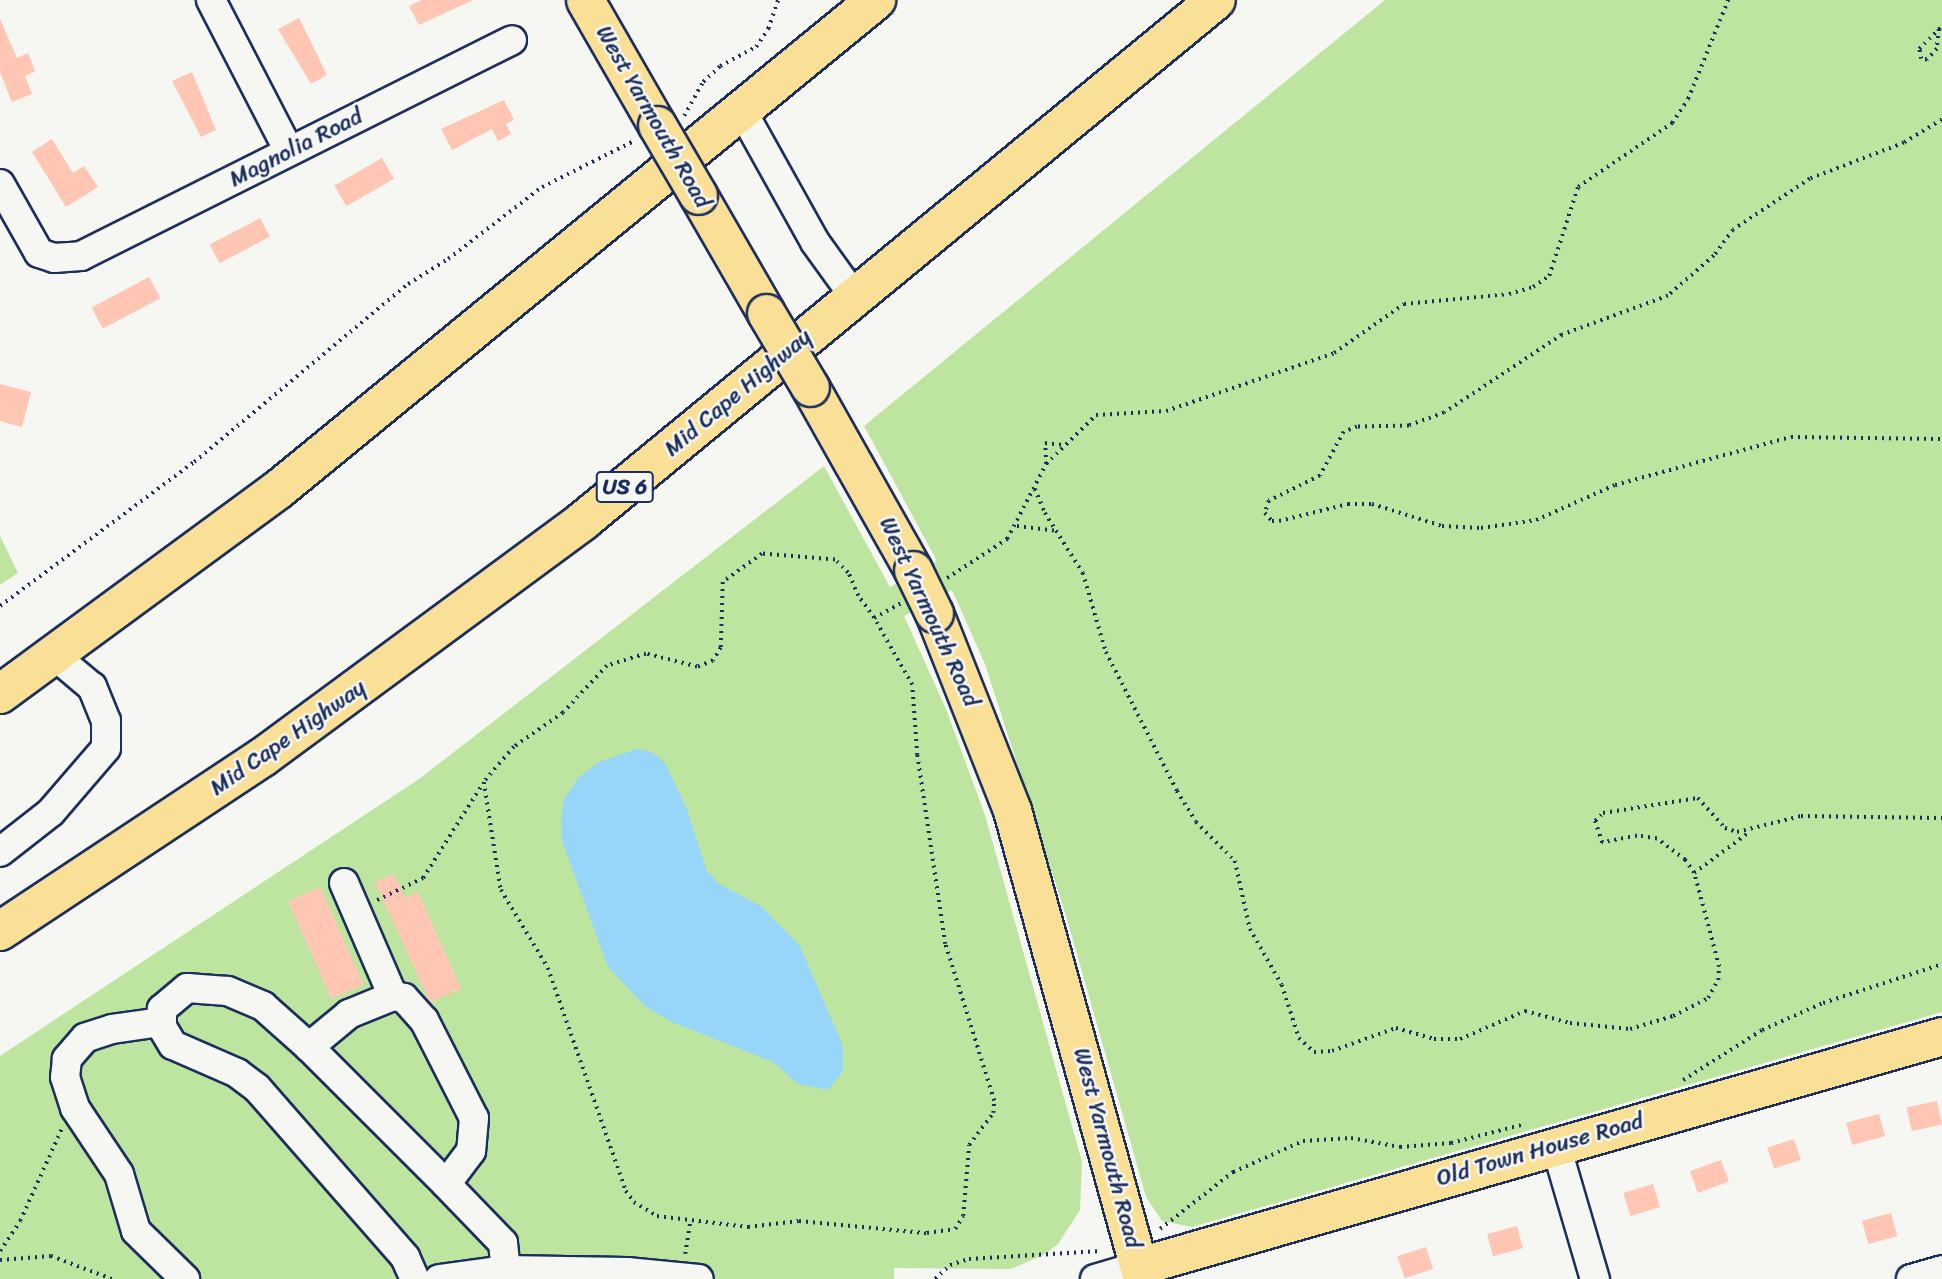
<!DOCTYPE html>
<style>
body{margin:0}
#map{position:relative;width:1942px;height:1279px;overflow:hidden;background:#f6f6f2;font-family:Sriracha,sans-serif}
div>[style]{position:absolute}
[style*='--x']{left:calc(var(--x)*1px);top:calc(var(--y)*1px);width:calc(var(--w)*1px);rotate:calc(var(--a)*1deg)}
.green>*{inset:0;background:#bee5a0}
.water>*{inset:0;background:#97d6f8}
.building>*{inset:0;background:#fec6b3;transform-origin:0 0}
.path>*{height:3.5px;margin-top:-1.75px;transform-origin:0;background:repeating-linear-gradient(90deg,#1b2f5e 0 2px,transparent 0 7px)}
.roads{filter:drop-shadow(2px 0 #1b2f5e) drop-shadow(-2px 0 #1b2f5e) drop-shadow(0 2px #1b2f5e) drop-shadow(0 -2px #1b2f5e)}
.minor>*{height:28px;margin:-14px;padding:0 14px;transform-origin:14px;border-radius:14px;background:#f6f6f2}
.major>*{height:37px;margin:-18.5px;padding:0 18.5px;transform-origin:18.5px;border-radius:18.5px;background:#fadf96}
.highway>*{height:38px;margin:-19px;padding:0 19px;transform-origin:19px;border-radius:19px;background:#fadf96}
.bridges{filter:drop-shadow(2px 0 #1b2f5e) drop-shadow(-2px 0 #1b2f5e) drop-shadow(0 2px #1b2f5e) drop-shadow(0 -2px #1b2f5e)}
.major-bridge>*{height:37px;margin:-18.5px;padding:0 18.5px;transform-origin:18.5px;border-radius:18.5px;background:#fadf96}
span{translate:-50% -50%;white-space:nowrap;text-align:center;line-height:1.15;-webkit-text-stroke:5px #f6f6f2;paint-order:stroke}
.shield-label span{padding:2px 5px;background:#f6f6f2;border:2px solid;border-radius:5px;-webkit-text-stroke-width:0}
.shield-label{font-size:21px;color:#1b2f5e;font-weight:700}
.street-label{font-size:23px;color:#1b2f5e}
</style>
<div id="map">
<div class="green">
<i style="clip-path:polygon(1385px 0,1942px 0,1942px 1012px,1192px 1227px,1162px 1221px,1146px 1197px,1067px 919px,985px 664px,952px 590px,904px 616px,946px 709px,985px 815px,1082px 1162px,1080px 1210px,1058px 1244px,1045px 1254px,1011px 1269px,894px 1268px,894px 1279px,0 1279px,0 1056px,419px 779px,824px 466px,890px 587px,937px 561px,864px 426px)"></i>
<i style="clip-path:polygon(0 536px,18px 573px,0 585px)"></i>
</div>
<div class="water">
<i style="clip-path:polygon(636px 749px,652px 752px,665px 763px,686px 807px,707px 871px,719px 884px,761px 906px,800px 946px,843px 1046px,843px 1071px,828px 1090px,798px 1084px,773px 1062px,672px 1022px,646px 1007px,608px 967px,562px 841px,561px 821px,564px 799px,578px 778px,597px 763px)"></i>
</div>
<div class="building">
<i style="clip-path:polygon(422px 0,473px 0,419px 25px,409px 6px)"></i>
<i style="clip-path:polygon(299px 18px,327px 75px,311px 84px,278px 29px)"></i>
<i style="clip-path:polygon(0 19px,17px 58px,28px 53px,35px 71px,25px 76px,32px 94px,12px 102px,0 72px)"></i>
<i style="clip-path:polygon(192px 72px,216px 130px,201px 137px,172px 81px)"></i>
<i style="clip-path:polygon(504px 100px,514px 120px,506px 124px,511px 134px,498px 141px,492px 129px,452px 150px,441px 129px)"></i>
<i style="clip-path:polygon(52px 139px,73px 173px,84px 166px,98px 187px,66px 207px,32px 152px)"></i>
<i style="left:382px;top:158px;width:24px;height:55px;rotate:60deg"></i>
<i style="left:260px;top:218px;width:21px;height:57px;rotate:62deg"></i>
<i style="left:149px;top:277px;width:24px;height:65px;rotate:62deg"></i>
<i style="clip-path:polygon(0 384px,31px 392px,22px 427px,0 421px)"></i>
<i style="clip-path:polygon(394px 874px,405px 898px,418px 892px,461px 989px,430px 1002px,375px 882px)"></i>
<i style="left:320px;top:887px;width:107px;height:35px;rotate:66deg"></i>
<i style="left:1937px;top:1101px;width:24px;height:31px;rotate:78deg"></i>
<i style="left:1879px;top:1114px;width:23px;height:34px;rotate:75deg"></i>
<i style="left:1794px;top:1139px;width:22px;height:28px;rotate:72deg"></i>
<i style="left:1721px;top:1160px;width:23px;height:33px;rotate:70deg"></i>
<i style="left:1653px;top:1184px;width:24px;height:31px;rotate:73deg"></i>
<i style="left:1891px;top:1213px;width:24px;height:30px;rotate:75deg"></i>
<i style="left:1517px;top:1226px;width:23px;height:31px;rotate:75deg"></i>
<i style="left:1426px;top:1247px;width:23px;height:30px;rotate:72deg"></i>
</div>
<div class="path">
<i style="--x:1939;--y:29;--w:20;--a:96"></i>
<i style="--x:1937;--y:49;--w:15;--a:132"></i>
<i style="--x:1927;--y:60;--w:6;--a:-171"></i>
<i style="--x:1921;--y:59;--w:10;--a:-101"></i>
<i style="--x:1919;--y:49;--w:33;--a:-45"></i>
<i style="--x:684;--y:116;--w:39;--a:-61"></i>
<i style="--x:703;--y:82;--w:23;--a:-43"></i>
<i style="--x:720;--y:66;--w:41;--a:-27.8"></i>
<i style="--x:756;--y:47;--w:22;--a:-56"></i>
<i style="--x:768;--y:29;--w:31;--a:-71"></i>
<i style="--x:1942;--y:120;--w:44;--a:148.8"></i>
<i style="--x:1904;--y:143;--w:101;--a:159"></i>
<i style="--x:1810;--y:179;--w:92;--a:146.5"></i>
<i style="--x:1733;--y:230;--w:32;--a:126"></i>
<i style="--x:1714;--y:256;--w:61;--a:139"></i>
<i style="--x:1668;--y:296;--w:113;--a:159.8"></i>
<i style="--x:1562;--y:335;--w:141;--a:146.5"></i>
<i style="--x:1444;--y:413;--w:37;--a:160"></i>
<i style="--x:1409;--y:426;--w:52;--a:178.9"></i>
<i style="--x:1357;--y:427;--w:14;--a:159"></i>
<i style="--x:1344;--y:432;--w:50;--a:118.6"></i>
<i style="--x:1320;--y:476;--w:57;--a:153.9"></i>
<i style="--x:1269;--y:501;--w:13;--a:108"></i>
<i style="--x:1265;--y:513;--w:11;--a:49"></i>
<i style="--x:1272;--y:521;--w:7;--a:0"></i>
<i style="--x:1279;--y:521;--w:71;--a:-13.8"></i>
<i style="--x:1348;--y:504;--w:24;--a:0"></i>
<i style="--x:1372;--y:504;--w:73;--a:17.4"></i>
<i style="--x:1442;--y:526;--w:39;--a:3"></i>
<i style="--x:1481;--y:528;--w:56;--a:-8.3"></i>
<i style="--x:1536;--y:520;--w:86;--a:-23.9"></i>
<i style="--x:1615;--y:485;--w:182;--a:-15.3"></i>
<i style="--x:1791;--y:437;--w:151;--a:0.8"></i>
<i style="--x:1046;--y:464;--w:21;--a:-93"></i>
<i style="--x:1045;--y:443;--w:18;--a:6"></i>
<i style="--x:1035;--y:489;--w:26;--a:67"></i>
<i style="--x:1045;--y:513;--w:71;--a:57.7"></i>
<i style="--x:1083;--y:573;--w:82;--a:73.8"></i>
<i style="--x:1106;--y:652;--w:156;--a:62.9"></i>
<i style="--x:1177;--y:791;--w:36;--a:58"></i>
<i style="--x:1196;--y:822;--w:55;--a:45"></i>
<i style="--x:1235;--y:861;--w:70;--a:77.6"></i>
<i style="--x:1250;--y:929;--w:64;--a:60.3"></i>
<i style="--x:1282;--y:985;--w:56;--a:72.2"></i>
<i style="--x:1299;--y:1038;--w:21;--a:43"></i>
<i style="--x:1314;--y:1052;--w:18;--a:-3"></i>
<i style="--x:1332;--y:1051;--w:68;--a:-19.8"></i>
<i style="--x:1396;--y:1028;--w:40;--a:16"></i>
<i style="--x:1434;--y:1039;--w:26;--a:0"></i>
<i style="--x:1460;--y:1039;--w:71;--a:-23.3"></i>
<i style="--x:1525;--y:1011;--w:47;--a:14.9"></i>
<i style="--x:1570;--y:1023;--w:60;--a:5.7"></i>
<i style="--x:1630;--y:1029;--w:45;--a:-16.8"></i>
<i style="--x:1673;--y:1016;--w:39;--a:-27"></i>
<i style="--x:1708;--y:998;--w:21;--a:-61"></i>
<i style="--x:1718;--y:980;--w:13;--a:-86"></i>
<i style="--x:1719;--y:967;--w:97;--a:-104.9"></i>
<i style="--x:1694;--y:873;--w:16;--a:-125"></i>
<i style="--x:1685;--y:860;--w:35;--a:-143"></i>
<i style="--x:1657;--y:839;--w:20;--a:-171"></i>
<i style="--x:1637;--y:836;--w:36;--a:169"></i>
<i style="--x:1602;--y:843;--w:23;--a:-108"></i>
<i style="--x:1595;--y:821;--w:11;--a:-45"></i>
<i style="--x:1603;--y:813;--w:96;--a:-9"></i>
<i style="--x:1698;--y:798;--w:40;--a:48"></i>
<i style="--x:1725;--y:828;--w:13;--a:18"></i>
<i style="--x:1737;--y:832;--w:66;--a:-14"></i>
<i style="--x:1801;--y:816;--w:141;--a:0.8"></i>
<i style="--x:1017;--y:526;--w:39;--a:7"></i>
<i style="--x:947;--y:578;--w:72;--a:-33"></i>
<i style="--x:1007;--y:539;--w:85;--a:-62.5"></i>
<i style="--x:1046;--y:464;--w:70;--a:-44.4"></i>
<i style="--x:1096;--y:415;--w:70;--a:-3.3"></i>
<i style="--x:1166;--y:411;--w:178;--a:-19"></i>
<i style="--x:1334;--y:353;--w:85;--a:-35"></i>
<i style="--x:1404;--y:304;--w:105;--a:-5.4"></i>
<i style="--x:1509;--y:294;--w:25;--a:-16"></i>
<i style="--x:1533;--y:287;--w:19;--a:-35"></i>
<i style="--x:1549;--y:276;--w:94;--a:-72"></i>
<i style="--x:1578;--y:187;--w:114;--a:-34.2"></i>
<i style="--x:1672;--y:123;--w:29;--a:-56"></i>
<i style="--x:1688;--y:99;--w:107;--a:-68"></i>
<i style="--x:0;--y:606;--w:242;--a:-36.6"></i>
<i style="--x:194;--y:462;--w:278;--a:-39.8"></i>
<i style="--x:408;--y:284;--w:47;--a:-32"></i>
<i style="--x:448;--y:259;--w:118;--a:-37.5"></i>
<i style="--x:542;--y:187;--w:103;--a:-26.6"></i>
<i style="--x:874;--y:618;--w:27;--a:-126"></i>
<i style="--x:858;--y:596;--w:25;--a:-113"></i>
<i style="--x:848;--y:573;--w:18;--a:-135"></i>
<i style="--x:835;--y:560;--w:73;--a:-175.3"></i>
<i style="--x:762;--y:554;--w:48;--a:144.3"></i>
<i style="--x:723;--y:582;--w:66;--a:91.7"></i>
<i style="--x:721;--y:648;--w:15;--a:122"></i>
<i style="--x:713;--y:661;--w:17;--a:159"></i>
<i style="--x:697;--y:667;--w:53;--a:-165.7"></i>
<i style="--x:646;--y:654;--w:41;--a:162.9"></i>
<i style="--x:607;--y:666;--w:64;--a:133.1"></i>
<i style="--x:563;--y:713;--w:60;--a:145.2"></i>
<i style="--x:514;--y:747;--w:46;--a:130.6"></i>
<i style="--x:484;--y:782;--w:109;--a:81.1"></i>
<i style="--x:501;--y:890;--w:91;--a:58.9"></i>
<i style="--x:548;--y:968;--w:236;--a:70.7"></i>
<i style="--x:626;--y:1191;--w:14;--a:54"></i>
<i style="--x:634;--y:1202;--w:27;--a:31"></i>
<i style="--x:657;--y:1216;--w:92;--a:6.9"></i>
<i style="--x:748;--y:1227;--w:51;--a:-6.7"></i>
<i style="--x:799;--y:1221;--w:129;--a:5.4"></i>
<i style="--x:927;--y:1233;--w:28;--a:-8"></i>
<i style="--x:955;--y:1229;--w:15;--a:-58"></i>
<i style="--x:963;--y:1216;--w:71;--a:-85.2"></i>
<i style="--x:969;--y:1145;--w:40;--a:-53"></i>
<i style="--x:993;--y:1113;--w:12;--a:-85"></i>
<i style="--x:994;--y:1101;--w:164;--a:-107.3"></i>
<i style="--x:945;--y:944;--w:191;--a:-98.4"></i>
<i style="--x:917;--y:755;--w:70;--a:-94.1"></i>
<i style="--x:912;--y:685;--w:77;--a:-119.6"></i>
<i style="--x:874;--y:618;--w:31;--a:-29"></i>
<i style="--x:1694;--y:873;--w:67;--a:-36.5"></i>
<i style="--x:377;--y:900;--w:51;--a:-25.6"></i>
<i style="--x:423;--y:878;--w:112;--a:-57.7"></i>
<i style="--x:1683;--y:1080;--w:93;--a:-32.3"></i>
<i style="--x:1762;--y:1030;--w:67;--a:-23.9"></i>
<i style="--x:1823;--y:1003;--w:125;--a:-18.1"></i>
<i style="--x:1160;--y:1229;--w:93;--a:-38"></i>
<i style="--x:1233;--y:1172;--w:77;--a:-23.9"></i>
<i style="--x:1303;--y:1141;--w:48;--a:-3.6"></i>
<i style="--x:1351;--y:1138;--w:50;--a:10.4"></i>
<i style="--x:1400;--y:1147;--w:51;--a:-4.5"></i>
<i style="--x:1451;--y:1143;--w:76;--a:-14.4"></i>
<i style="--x:0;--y:1251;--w:36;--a:-56"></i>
<i style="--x:20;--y:1221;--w:100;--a:-65.7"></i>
<i style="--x:685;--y:1254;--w:32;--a:-81"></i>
<i style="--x:0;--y:1260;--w:51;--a:-4.5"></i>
<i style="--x:51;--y:1256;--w:65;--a:20.7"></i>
<i style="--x:935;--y:1279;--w:21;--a:-43"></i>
<i style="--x:950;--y:1265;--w:20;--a:-18"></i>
<i style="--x:969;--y:1259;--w:132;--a:-3.5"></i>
</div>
<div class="roads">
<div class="minor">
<i style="--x:211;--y:0;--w:170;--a:62.7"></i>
<i style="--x:741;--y:109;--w:152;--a:60.9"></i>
<i style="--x:815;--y:242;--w:67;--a:54.2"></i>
<i style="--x:0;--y:184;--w:79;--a:60.5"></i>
<i style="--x:39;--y:253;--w:16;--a:18"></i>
<i style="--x:54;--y:258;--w:27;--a:-4"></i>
<i style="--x:81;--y:256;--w:482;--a:-26.6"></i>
<i style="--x:0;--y:852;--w:65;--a:-38.1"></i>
<i style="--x:51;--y:812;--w:84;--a:-49.3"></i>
<i style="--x:106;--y:748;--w:27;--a:-90"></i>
<i style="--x:106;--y:721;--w:37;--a:-112"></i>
<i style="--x:92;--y:687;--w:48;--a:-140"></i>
<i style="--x:344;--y:883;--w:123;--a:66.6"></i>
<i style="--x:393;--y:996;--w:11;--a:10"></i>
<i style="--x:404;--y:998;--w:30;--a:48"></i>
<i style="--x:424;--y:1020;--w:110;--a:63"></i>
<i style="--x:474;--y:1118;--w:33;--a:95"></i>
<i style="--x:471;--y:1151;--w:41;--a:127.1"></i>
<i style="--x:446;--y:1184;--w:82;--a:46"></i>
<i style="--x:503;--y:1243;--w:27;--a:84"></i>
<i style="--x:393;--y:996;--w:48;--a:157.8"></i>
<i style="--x:349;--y:1014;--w:52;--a:140.5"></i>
<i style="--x:309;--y:1047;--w:194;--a:45"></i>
<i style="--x:161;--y:1022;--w:49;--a:171.9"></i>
<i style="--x:112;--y:1029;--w:28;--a:162"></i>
<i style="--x:85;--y:1038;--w:28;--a:131"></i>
<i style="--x:67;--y:1059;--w:18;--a:96"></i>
<i style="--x:65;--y:1077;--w:33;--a:72"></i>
<i style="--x:75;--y:1108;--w:79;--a:56.3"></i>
<i style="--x:119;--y:1174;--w:59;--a:73.4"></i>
<i style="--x:136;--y:1231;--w:69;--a:44.4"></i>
<i style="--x:309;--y:1047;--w:62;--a:-138.3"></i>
<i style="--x:263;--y:1006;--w:39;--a:-157"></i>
<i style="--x:227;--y:991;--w:40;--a:-175.7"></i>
<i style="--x:187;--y:988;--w:33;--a:140"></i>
<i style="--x:162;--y:1009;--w:18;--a:90"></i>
<i style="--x:162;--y:1027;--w:21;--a:59"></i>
<i style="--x:173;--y:1045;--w:70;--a:23.6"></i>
<i style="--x:237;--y:1073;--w:25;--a:37"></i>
<i style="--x:257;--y:1088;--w:225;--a:48.8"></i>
<i style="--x:405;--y:1257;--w:24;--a:66"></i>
<i style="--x:1556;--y:1146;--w:139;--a:73.7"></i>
<i style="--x:439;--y:1279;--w:68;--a:-7.7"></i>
<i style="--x:506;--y:1270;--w:121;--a:0.9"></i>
<i style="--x:627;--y:1272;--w:72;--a:5.6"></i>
<i style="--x:1095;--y:1279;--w:46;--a:-16.5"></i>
<i style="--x:1911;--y:1279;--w:32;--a:-16"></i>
</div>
<div class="major">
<i style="--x:585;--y:0;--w:144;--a:60.1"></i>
<i style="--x:698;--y:195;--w:136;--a:60"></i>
<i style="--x:810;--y:387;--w:210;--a:60.6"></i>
<i style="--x:934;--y:613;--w:212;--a:68.4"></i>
<i style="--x:1012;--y:810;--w:487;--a:74.5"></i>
<i style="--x:1139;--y:1266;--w:835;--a:-15.98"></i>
</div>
<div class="highway">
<i style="--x:0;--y:694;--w:346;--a:-36.3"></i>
<i style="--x:279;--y:489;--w:772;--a:-39.32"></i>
<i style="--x:0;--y:931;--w:315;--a:-33.5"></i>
<i style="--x:263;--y:757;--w:399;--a:-36.4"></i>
<i style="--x:584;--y:520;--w:818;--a:-39.45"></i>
</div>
</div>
<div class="bridges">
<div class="major-bridge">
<i style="--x:657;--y:125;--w:81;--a:59.6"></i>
<i style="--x:766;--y:313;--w:86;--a:59.3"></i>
<i style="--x:913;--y:570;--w:48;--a:64"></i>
</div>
</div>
<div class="shield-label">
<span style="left:625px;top:487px">US 6</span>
</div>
<div class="street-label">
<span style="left:653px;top:117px;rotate:60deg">West Yarmouth Road</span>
<span style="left:296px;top:148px;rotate:-27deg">Magnolia Road</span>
<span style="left:738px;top:393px;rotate:-40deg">Mid Cape Highway</span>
<span style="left:929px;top:612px;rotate:65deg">West Yarmouth Road</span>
<span style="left:288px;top:738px;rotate:-35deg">Mid Cape Highway</span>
<span style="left:1107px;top:1148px;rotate:75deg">West Yarmouth Road</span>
<span style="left:1540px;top:1150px;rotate:-16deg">Old Town House Road</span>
</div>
</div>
